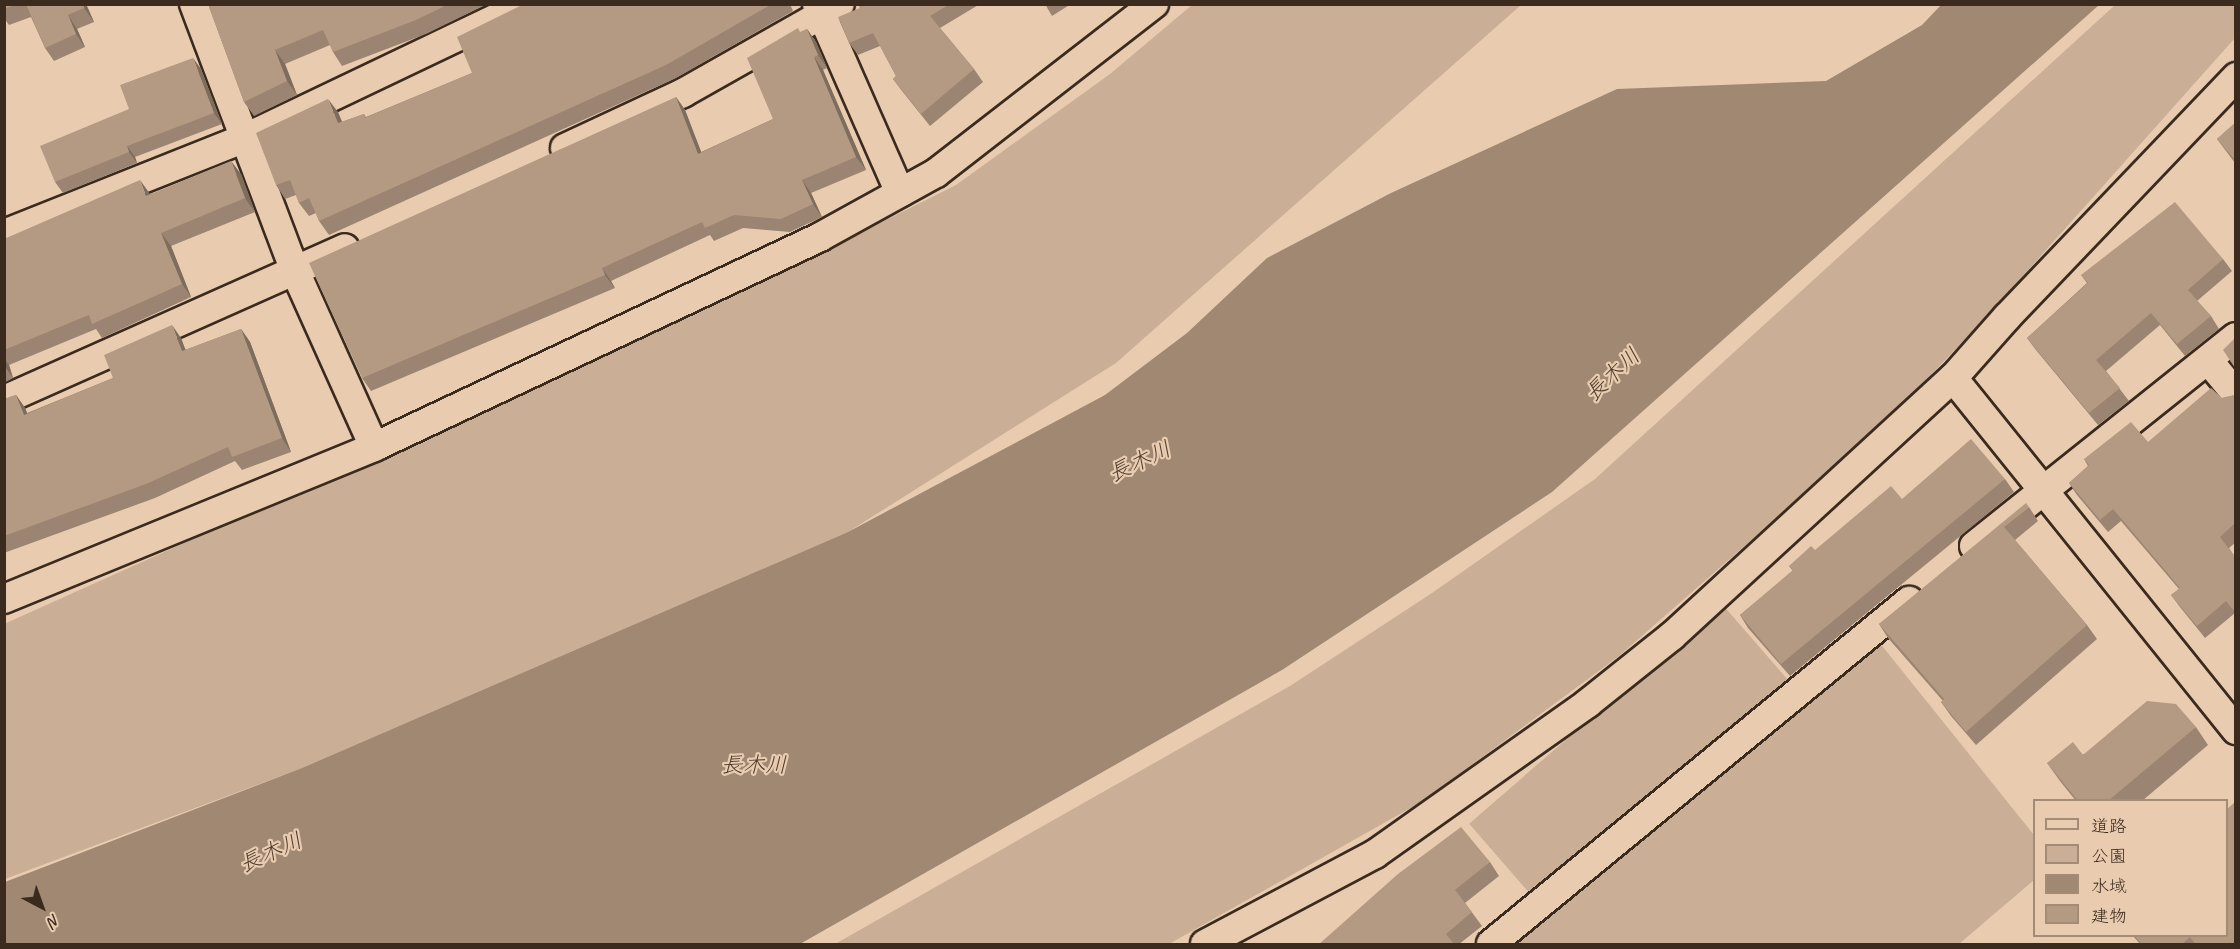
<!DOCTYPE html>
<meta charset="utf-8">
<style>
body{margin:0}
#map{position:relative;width:2240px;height:949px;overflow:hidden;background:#e9ccb0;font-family:Caveat,"Klee One",sans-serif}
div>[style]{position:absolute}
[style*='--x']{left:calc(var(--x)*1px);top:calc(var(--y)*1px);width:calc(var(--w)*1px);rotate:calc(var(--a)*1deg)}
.green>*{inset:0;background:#caae96;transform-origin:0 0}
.water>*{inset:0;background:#a08873}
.roads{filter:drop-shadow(2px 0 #3b2a1e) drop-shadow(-2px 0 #3b2a1e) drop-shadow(0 2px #3b2a1e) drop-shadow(0 -2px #3b2a1e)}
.street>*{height:28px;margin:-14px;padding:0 14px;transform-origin:14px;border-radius:14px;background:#e9ccb0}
.wall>*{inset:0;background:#9b8471}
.shaded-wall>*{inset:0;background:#7e6c5c}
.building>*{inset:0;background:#b49a83}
span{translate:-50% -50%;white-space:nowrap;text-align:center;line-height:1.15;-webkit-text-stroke:4.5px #e9ccb0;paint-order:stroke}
.water-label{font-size:22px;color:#4f3d2f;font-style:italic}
.frame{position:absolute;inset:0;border:6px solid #3b2a1e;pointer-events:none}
.legend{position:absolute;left:2033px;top:799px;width:195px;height:138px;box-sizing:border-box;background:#e9ccb0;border:2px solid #a38b76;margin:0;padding:8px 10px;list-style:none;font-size:18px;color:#3b2a1e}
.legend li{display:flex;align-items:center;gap:12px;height:30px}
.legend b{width:30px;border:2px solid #a38b76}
.north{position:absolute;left:12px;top:877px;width:60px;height:60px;-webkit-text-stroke:4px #e9ccb0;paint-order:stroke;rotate:139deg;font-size:16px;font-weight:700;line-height:24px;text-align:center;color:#3b2a1e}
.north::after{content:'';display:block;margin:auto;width:21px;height:27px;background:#3b2a1e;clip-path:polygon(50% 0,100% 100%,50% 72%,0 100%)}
</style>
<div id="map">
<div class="green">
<i style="clip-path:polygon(1192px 5px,1521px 5px,1116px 363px,848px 532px,302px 768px,5px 879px,4px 624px,730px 298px,956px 185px,1110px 74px)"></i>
<i style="clip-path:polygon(2115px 5px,2235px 5px,2235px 38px,1989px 314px,1886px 422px,1619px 656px,1423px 801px,1169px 944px,835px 944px,1290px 686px,1432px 593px,1595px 479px)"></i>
<i style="left:1722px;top:604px;width:105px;height:335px;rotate:49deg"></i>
<i style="clip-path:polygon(1879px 642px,2034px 835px,2034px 880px,1959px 944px,1512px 944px)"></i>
</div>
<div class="water">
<i style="clip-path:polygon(1941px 5px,2099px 5px,1552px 492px,1282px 670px,800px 944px,5px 944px,5px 882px,302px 768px,848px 532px,1105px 395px,1187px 333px,1267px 258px,1391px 193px,1617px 89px,1826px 81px,1922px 25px)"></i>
</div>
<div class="roads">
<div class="street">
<i style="--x:194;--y:4;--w:285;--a:69.3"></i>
<i style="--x:295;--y:271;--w:193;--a:65.8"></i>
<i style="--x:817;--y:4;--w:206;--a:66.3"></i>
<i style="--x:565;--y:148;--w:130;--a:-25"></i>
<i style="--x:683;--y:93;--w:180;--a:-29.5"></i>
<i style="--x:4;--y:234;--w:259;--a:-21.7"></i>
<i style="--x:245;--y:138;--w:311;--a:-25.5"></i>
<i style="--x:2208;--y:360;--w:44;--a:50.5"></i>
<i style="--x:1953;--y:378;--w:452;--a:51.2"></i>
<i style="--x:4;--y:400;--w:373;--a:-24"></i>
<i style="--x:1974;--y:546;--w:335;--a:-38.6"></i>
<i style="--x:4;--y:599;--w:400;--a:-22.3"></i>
<i style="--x:374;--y:447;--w:493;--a:-25.2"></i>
<i style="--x:820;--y:237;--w:132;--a:-28.9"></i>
<i style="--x:936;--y:173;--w:276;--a:-37.8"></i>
<i style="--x:1205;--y:944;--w:192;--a:-27.9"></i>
<i style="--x:1375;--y:854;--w:261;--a:-35.3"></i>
<i style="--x:1588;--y:703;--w:107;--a:-38.6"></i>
<i style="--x:1672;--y:636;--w:381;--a:-42.6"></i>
<i style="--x:1953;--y:378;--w:81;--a:-48.5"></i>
<i style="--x:2007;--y:317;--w:332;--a:-46.3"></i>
<i style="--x:1491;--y:944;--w:541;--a:-39.37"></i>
</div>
</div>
<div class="wall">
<i style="clip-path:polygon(4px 4px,86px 4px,94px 22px,77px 29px,85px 47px,54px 61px,45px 48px,31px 17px,9px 25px,4px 18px)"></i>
<i style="clip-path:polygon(208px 4px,487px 4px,426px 34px,342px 66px,333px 52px,330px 45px,285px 64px,297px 95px,254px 116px,244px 102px)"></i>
<i style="clip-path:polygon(557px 4px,790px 4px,793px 11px,676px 78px,329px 235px,319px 221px,316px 213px,309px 216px,299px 203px,296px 195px,285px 199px,276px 185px,338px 112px,342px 122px,364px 114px,366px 117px,472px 73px)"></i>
<i style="clip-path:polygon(858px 4px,980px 4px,940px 28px,974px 69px,983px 82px,930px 126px,902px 91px,893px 79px,896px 76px,880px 46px,858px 55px,849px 43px,860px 8px)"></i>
<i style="clip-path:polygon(1045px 4px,1071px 4px,1052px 16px)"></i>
<i style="clip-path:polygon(807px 29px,816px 42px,827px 68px,823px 70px,866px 170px,811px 193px,822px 217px,790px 232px,743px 228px,714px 241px,710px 235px,611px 281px,615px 288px,371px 391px,362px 378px,676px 97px,685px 110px,701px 152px,773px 119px,801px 32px)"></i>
<i style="clip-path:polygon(201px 69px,222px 124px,135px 157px,137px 163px,63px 193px,55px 182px,129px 109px)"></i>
<i style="clip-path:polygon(2235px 123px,2235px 163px,2217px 139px)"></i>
<i style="clip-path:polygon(241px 174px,255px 212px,171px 246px,191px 297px,102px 338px,96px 329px,9px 365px,13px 378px,4px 383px,4px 239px,150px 194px)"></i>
<i style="clip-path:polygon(2223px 259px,2232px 271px,2197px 301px,2211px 316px,2219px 329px,2185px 356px,2160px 325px,2106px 371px,2129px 401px,2098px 425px,2036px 350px,2027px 338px,2087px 283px,2081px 275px)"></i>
<i style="clip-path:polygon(241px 329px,250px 342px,291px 452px,242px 470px,235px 461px,155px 498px,4px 553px,4px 399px,16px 395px,25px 408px,27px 413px,113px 378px,181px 338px,185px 350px)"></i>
<i style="clip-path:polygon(2235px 395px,2235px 543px,2229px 548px,2235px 557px,2235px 614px,2235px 613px,2205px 638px,2180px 607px,2171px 595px,2179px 589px,2121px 521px,2108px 532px,2077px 495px,2069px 483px,2088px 466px,2084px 459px,2148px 442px,2222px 398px)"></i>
<i style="clip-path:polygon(2005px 479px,2014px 492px,1790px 676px,1748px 628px,1740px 615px,1793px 571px,1789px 566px,1902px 499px)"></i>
<i style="clip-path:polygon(2029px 507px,2038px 521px,2015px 540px,2087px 625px,2097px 639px,1976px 745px,1951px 716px,1941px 702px,1943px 701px,1888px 638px,1879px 624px)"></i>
<i style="clip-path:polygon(2196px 727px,2208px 745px,2142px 801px,2076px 801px,2060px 781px,2047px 763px)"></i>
<i style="clip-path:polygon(1490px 862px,1499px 876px,1465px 903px,1482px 926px,1458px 945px,1318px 945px)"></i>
<i style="clip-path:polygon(2133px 936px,2226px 936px,2235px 945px,2141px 945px)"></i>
</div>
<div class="shaded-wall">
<i style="clip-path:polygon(83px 4px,86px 4px,94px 22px,84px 8px)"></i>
<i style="clip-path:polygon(68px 15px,77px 29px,85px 47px,76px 34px)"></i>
<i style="clip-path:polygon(807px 29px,816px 42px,827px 68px,818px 55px)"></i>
<i style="clip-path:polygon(275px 50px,285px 64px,297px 95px,287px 81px)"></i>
<i style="clip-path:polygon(814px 57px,823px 70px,866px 170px,856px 157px)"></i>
<i style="clip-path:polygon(193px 58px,201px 69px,222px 124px,214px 113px)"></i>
<i style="clip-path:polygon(676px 97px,685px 110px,707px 167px,698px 154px)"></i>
<i style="clip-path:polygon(328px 99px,338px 112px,348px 137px,338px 123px)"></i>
<i style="clip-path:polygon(127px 146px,135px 157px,137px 163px,129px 152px)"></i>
<i style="clip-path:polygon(231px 161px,241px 174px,255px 212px,245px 198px)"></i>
<i style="clip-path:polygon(140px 180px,150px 194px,146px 196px)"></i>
<i style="clip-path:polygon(802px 180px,811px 193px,822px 217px,813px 204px)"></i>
<i style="clip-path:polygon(161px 233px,171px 246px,191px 297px,182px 284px)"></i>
<i style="clip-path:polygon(602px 268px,611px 281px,615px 288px,605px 275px)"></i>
<i style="clip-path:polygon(172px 325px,181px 338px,191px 364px,182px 351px)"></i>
<i style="clip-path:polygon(241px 329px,250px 342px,291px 452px,282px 438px)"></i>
<i style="clip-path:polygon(4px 359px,9px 365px,13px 378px,4px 365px)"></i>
<i style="clip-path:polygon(16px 395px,25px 408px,33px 428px,24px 415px)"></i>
</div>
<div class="building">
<i style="clip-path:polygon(4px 4px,17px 4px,4px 9px)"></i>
<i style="clip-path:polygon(26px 4px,83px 4px,84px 8px,68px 15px,76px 34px,45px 48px)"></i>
<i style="clip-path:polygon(208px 4px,449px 4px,416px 20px,333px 52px,323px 30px,275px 50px,287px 81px,244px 102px)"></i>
<i style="clip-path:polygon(524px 4px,552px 4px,553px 6px,557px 4px,772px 4px,666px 65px,319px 221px,309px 198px,299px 203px,290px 180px,276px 185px,256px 133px,328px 99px,338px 123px,364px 114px,365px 118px,472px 73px,457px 37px)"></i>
<i style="clip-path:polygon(858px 4px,950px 4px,930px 16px,974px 69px,921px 114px,893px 79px,896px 76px,873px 33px,849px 43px,838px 17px,860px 8px)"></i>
<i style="clip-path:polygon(798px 28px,800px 32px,807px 29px,818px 55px,814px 57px,856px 157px,802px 180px,813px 204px,781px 219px,734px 215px,705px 228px,702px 222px,602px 268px,605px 275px,362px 378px,309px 263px,676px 97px,698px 154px,773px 119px,747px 58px)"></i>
<i style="clip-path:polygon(193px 58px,214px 113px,127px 146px,129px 152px,55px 182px,40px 146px,129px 109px,120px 85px)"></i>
<i style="clip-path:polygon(2235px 123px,2235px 160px,2217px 139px)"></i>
<i style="clip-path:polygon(231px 161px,245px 198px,161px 233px,182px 284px,92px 324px,89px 315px,4px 350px,4px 239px,140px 180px,146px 196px)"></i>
<i style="clip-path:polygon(2175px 202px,2223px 259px,2188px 290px,2211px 316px,2177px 344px,2151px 313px,2096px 360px,2120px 388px,2089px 413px,2027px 338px,2088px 283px,2081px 275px)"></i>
<i style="clip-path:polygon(172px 325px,182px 351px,241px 329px,282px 438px,232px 457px,228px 447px,146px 484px,4px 536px,4px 399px,16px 395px,24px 415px,113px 378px,104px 355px)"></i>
<i style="clip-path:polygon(2235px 338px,2235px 368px,2223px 350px)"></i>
<i style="clip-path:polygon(2211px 388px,2222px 398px,2235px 395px,2235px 523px,2220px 537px,2235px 557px,2235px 612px,2226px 601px,2197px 626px,2171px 595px,2180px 588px,2113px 509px,2100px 520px,2069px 483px,2089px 465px,2084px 459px,2131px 422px,2148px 442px)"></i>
<i style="clip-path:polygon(1971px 439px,2005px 479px,1781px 664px,1740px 615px,1793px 570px,1789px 566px,1811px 546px,1815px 550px,1891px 486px,1902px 499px)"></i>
<i style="clip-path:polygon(2026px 503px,2029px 507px,2004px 527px,2087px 625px,1966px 732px,1941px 702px,1944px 699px,1879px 624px)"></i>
<i style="clip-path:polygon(2147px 701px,2176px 704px,2196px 727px,2108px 801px,2078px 801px,2047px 763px,2073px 742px,2083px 755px)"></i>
<i style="clip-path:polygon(2235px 802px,2235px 945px,2196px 945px,2190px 937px,2181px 945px,2142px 945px,2135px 936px,2226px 936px,2226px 810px)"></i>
<i style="clip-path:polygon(1461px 827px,1490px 862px,1455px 890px,1472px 912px,1446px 934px,1455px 945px,1318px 945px,1398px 874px)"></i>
</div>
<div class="water-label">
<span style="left:1613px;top:375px;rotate:-43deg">長木川</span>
<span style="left:1140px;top:462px;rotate:-25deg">長木川</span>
<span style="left:754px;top:766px">長木川</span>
<span style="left:271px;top:853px;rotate:-24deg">長木川</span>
</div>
<div class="frame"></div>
<ul class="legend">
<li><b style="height:8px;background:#e9ccb0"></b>道路</li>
<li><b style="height:16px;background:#caae96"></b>公園</li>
<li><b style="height:16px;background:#a08873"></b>水域</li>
<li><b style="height:16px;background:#b49a83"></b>建物</li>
</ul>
<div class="north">N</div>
</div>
